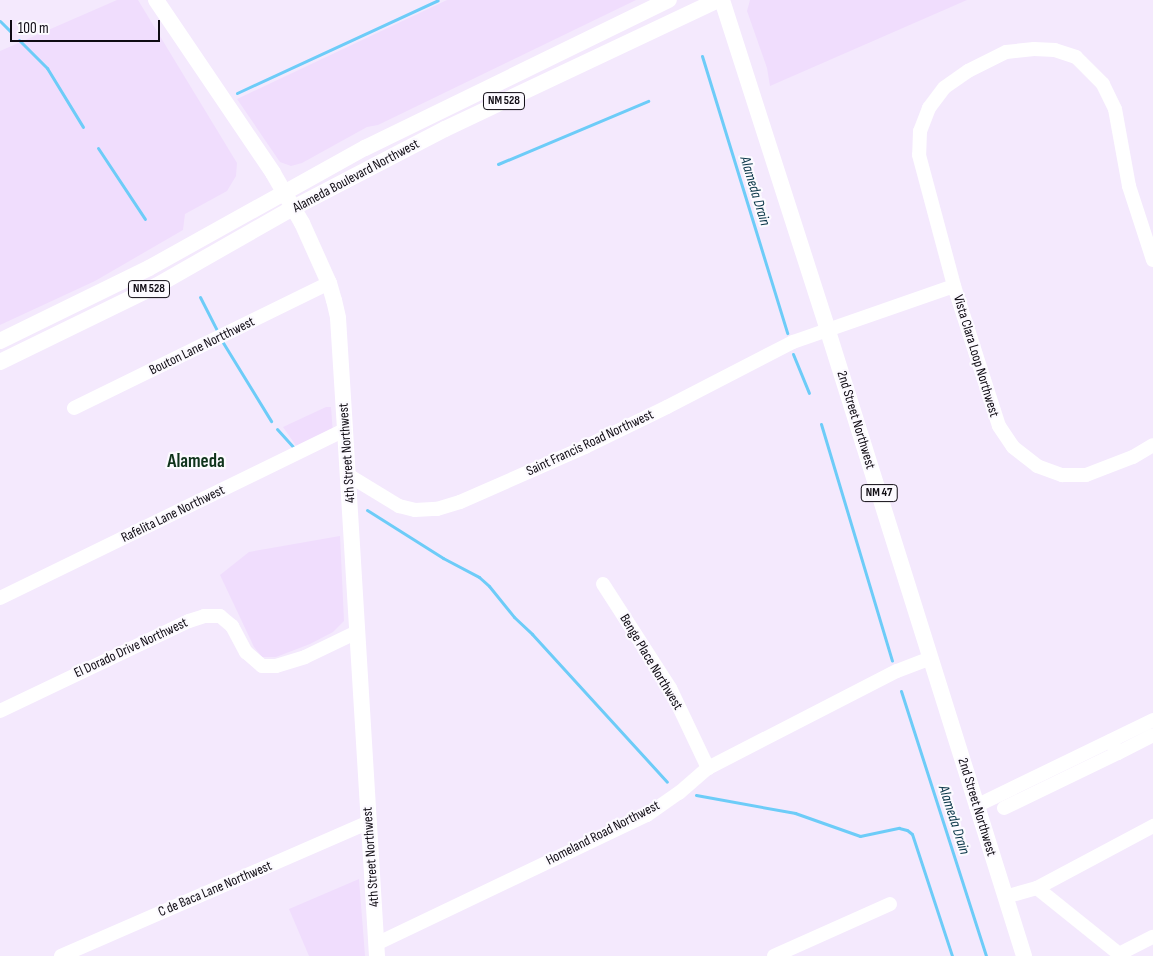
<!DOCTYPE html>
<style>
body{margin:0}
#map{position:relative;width:1153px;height:956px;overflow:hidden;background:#f4e9fd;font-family:"Sofia Sans Condensed",sans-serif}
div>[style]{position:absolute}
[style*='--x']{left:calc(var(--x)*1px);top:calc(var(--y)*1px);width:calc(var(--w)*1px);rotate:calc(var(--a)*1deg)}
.built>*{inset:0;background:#f0ddfd}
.stream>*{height:3px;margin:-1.5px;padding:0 1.5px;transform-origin:1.5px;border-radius:1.5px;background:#6dccf8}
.minor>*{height:14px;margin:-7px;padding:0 7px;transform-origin:7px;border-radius:7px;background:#fff}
.major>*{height:16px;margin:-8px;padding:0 8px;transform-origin:8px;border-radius:8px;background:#fff}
span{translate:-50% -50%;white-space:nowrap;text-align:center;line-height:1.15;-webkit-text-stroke:4.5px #fcfaff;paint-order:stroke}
.shield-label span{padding:1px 4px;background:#fcfaff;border:1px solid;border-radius:4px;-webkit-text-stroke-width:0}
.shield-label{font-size:12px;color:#0f0b13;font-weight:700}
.street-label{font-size:14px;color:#0f0b13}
.water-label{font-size:15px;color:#073446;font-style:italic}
.district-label{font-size:19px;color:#0f331b;font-weight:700}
.scale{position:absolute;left:10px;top:20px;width:150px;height:22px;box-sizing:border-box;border:2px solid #0f0b13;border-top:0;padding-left:6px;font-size:15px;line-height:18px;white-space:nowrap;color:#0f0b13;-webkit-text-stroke:4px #fcfaff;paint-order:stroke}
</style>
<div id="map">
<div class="built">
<i style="clip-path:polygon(117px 0,138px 0,237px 163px,236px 176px,227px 191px,185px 214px,183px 230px,95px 281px,0 325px,0 51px)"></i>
<i style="clip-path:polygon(447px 0,636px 0,378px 125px,367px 127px,302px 163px,291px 166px,280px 162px,237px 99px)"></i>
<i style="clip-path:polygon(750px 0,967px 0,770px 86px,767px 68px,747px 11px)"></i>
<i style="clip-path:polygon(326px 407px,331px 407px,333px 434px,299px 450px,283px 427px)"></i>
<i style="clip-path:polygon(340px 536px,344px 621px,333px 632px,310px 644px,276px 657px,262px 657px,254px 647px,220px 575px,249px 552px)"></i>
<i style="clip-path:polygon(359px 879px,365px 956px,309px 956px,289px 909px)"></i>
</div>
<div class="stream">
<i style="--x:0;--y:21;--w:14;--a:45"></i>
<i style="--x:19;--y:40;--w:40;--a:45"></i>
<i style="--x:47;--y:68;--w:69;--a:58.6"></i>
<i style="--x:702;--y:56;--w:290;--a:72.9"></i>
<i style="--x:237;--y:93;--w:221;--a:-24.8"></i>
<i style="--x:98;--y:148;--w:85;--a:56.5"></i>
<i style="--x:498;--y:164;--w:163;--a:-22.8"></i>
<i style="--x:200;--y:297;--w:38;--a:63"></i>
<i style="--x:222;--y:341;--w:94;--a:58.5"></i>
<i style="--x:793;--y:354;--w:42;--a:67.7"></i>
<i style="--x:821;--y:424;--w:247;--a:73.3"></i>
<i style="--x:277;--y:429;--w:27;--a:48"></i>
<i style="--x:367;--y:510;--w:90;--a:32.3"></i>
<i style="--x:443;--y:558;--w:41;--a:27.8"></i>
<i style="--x:479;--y:577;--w:13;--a:42"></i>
<i style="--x:489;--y:586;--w:40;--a:51"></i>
<i style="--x:514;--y:617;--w:25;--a:43"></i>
<i style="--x:532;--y:634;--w:200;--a:47.6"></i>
<i style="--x:901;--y:691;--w:278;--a:72.2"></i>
<i style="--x:696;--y:795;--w:101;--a:10.3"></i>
<i style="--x:795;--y:813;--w:69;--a:19.5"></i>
<i style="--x:860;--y:836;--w:40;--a:-12"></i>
<i style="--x:899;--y:828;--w:8;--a:14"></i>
<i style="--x:907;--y:830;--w:6;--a:39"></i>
<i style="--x:912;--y:834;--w:128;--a:71.8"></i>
</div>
<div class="minor">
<i style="--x:1153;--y:260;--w:78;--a:-108"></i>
<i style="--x:1129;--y:186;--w:78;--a:-100.3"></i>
<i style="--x:1115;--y:109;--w:28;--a:-116"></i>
<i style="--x:1103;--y:84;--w:38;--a:-135"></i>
<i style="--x:1076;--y:57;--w:22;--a:-162"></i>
<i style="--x:1055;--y:50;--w:21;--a:-177"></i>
<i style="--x:1034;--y:49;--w:28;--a:174"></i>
<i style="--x:1006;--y:52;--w:42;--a:153.4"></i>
<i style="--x:968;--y:71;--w:29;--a:145"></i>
<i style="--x:944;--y:88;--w:25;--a:127"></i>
<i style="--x:929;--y:108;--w:25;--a:111"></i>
<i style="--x:920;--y:131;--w:24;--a:92"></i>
<i style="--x:919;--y:155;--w:136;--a:75"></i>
<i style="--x:954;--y:286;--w:147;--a:72.2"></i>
<i style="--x:999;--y:426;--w:25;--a:56"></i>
<i style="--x:1013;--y:447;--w:31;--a:38"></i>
<i style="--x:1037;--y:466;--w:27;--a:20"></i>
<i style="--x:1062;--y:475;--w:24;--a:0"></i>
<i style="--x:1086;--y:475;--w:50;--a:-21"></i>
<i style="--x:1133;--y:457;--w:23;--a:-31"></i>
<i style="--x:74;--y:408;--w:284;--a:-26.1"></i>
<i style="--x:348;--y:475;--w:60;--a:31.3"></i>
<i style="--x:399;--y:506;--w:16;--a:14"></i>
<i style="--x:415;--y:510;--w:22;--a:-3"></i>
<i style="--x:437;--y:509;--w:24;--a:-17"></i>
<i style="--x:460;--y:502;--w:137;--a:-23.7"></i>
<i style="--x:585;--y:447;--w:91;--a:-26"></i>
<i style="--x:667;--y:407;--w:142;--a:-27.3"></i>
<i style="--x:793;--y:342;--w:170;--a:-19.2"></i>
<i style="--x:603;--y:584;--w:124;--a:57.2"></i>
<i style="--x:670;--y:688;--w:89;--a:64.6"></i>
<i style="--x:0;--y:598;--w:384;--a:-26"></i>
<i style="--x:0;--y:711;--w:209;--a:-25.5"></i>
<i style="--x:189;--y:621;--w:16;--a:-18"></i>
<i style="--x:204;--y:616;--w:16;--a:0"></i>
<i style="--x:220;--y:616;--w:16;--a:40"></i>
<i style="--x:232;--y:626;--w:30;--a:62"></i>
<i style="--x:246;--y:652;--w:21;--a:41"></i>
<i style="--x:262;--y:666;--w:14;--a:0"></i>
<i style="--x:276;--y:666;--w:30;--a:-17"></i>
<i style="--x:305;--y:657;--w:58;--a:-25.7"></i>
<i style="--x:1118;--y:753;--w:39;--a:-27"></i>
<i style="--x:976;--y:806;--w:197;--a:-25.9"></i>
<i style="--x:1004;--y:808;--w:127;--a:-25.8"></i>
<i style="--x:1118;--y:753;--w:14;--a:-120"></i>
<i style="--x:1037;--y:888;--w:105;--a:38.8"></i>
<i style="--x:1119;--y:954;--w:38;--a:-27"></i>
<i style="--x:1005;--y:897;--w:33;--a:-16"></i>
<i style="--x:1037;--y:888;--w:132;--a:-28.1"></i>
<i style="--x:376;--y:944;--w:300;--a:-25.5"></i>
<i style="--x:647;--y:815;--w:39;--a:-35"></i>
<i style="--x:679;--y:793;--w:38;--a:-41"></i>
<i style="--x:708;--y:768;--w:212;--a:-27.2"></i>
<i style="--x:897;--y:671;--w:36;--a:-21"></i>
<i style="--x:61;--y:956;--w:336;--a:-23.5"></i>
<i style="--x:774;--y:956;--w:127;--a:-24.1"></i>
</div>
<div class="major">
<i style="--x:156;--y:0;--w:209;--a:55.9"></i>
<i style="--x:273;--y:173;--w:58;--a:59.9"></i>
<i style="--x:302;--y:223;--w:66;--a:65.8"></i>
<i style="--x:329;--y:283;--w:18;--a:74"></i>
<i style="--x:334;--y:300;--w:18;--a:77"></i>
<i style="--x:338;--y:318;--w:112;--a:86.4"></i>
<i style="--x:345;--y:430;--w:527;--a:86.52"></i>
<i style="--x:722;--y:0;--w:344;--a:72.2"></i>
<i style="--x:827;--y:328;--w:658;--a:72.58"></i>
<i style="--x:0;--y:341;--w:166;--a:-26.1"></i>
<i style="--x:149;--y:268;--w:247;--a:-29.1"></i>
<i style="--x:365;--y:148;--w:338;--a:-26"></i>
<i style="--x:0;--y:362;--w:174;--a:-26"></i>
<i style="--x:156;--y:286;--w:158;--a:-29.7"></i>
<i style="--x:293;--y:208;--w:171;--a:-27.5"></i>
<i style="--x:445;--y:129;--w:302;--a:-25.3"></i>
</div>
<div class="shield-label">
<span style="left:504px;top:101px">NM 528</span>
<span style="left:149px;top:289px">NM 528</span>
<span style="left:879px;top:493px">NM 47</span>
</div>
<div class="street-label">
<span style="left:356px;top:176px;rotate:-28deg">Alameda Boulevard Northwest</span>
<span style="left:202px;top:346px;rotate:-26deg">Bouton Lane Nortthwest</span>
<span style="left:976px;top:356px;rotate:73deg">Vista Clara Loop Northwest</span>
<span style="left:856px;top:420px;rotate:73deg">2nd Street Northwest</span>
<span style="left:590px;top:443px;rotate:-25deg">Saint Francis Road Northwest</span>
<span style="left:347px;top:453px;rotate:-94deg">4th Street Northwest</span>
<span style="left:173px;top:514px;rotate:-26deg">Rafelita Lane Northwest</span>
<span style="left:131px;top:648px;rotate:-25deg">El Dorado Drive Northwest</span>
<span style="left:651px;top:662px;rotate:59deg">Benge Place Northwest</span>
<span style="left:977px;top:807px;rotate:73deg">2nd Street Northwest</span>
<span style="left:603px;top:833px;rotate:-27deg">Homeland Road Northwest</span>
<span style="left:371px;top:857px;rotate:-94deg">4th Street Northwest</span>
<span style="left:215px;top:889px;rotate:-23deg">C de Baca Lane Northwest</span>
</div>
<div class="water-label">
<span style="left:755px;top:191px;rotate:73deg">Alameda Drain</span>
<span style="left:954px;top:820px;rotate:72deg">Alameda Drain</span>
</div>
<div class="district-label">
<span style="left:196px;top:462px">Alameda</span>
</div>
<div class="scale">100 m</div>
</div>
